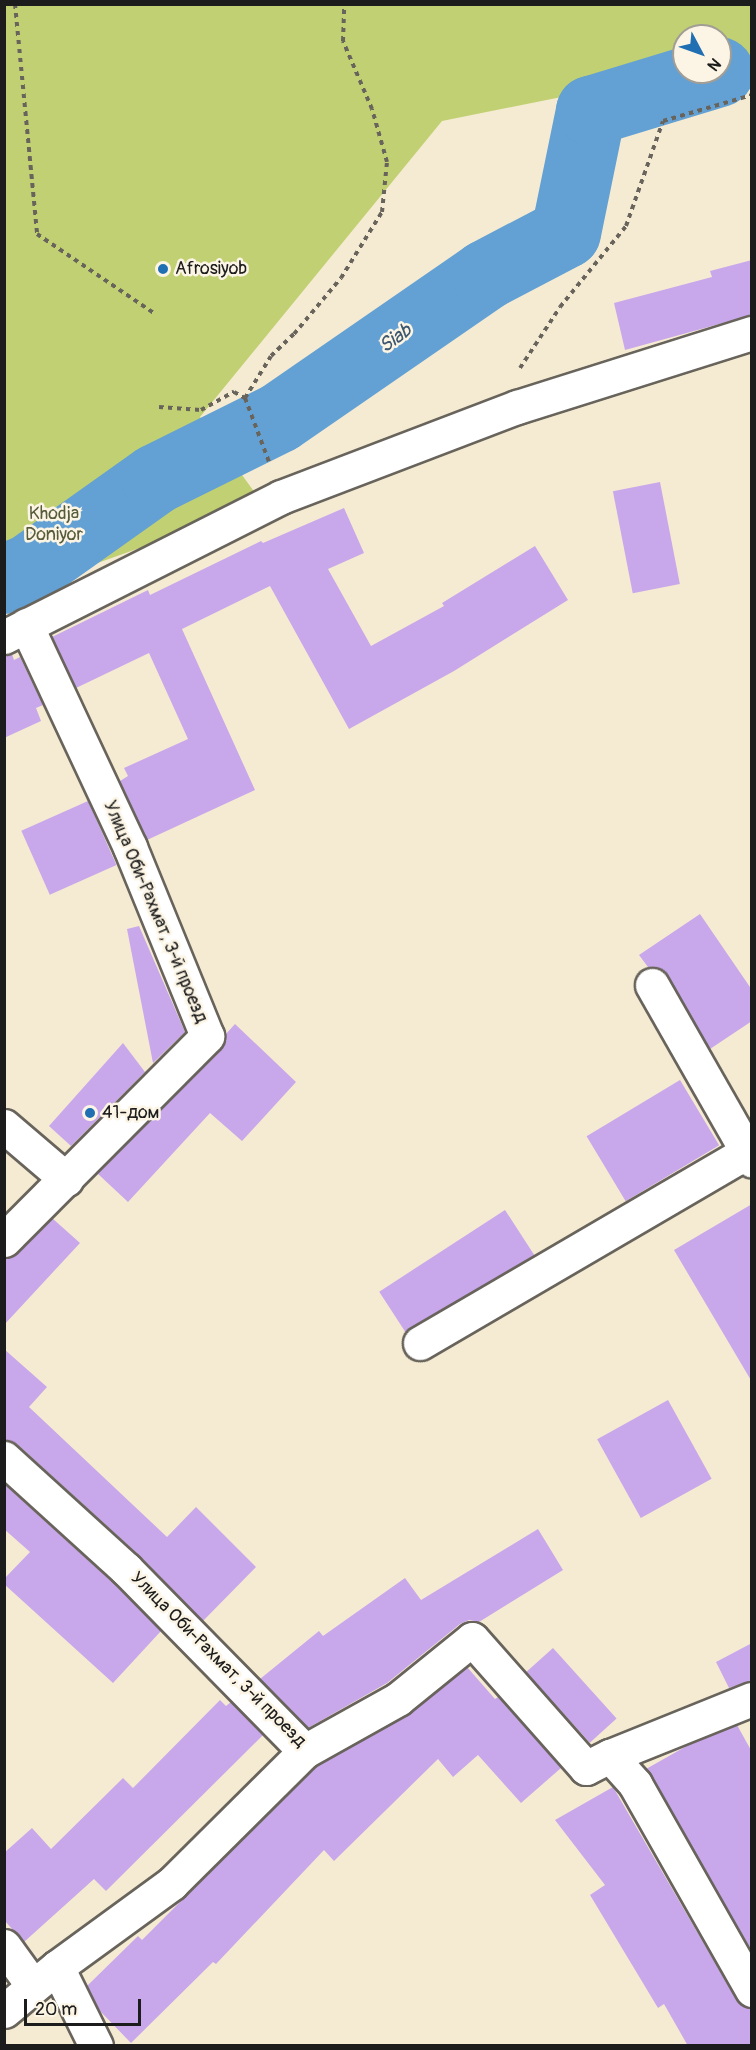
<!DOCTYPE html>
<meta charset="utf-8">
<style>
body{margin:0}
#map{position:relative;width:756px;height:2050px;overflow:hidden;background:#f5ebd2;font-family:Pangolin,sans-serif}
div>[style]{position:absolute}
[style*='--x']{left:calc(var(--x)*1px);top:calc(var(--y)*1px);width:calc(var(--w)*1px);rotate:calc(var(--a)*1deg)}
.green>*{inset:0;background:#c1d072}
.river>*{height:70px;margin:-35px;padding:0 35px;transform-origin:35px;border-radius:35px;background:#63a0d4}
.building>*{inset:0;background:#c9a7eb;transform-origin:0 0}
.path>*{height:4px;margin-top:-2px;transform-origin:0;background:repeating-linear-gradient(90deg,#68645c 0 4.5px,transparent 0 9px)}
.roads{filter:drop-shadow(2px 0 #68645c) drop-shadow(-2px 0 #68645c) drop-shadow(0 2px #68645c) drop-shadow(0 -2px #68645c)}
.minor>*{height:33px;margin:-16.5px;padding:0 16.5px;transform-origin:16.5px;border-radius:16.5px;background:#fff}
.dots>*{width:16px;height:16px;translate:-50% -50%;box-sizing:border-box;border:3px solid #fcf5e5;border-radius:50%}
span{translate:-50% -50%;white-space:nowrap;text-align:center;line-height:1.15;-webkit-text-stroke:5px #fcf5e5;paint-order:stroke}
.poi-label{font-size:18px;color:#1c1c1c}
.left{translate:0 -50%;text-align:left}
.park-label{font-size:18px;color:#565b3a}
.street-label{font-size:18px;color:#1c1c1c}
.water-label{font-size:20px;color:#3c576f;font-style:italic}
.frame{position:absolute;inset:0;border:6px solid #1c1c1c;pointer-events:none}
.north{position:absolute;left:672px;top:24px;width:60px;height:60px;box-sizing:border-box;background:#fcf5e5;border:2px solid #a29e95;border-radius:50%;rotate:131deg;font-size:16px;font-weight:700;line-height:24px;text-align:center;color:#1c1c1c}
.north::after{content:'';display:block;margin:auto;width:21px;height:27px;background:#1f6fb2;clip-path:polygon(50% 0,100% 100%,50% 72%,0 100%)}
.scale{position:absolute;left:24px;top:1999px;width:117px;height:27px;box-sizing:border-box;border:3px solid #1c1c1c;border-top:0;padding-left:8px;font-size:18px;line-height:21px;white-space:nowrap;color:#1c1c1c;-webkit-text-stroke:4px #fcf5e5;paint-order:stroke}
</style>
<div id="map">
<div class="green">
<i style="clip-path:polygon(4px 5px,751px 5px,751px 59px,720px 65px,720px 36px,684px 36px,686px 72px,442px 121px,200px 417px,263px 504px,5px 596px)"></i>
</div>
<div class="river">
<i style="--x:4;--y:579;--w:26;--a:-21"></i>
<i style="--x:28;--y:570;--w:157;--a:-35.4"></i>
<i style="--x:156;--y:479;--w:137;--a:-26.4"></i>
<i style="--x:279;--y:418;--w:252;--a:-34.6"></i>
<i style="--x:486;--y:275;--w:90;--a:-27.7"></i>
<i style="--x:566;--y:233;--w:125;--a:-78.4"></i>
<i style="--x:591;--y:111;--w:134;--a:-16.9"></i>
</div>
<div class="building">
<i style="clip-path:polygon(752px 260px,752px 315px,625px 350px,614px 303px,712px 277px,710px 271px)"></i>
<i style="left:660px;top:482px;width:104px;height:48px;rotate:79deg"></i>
<i style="clip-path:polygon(344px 508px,364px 553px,328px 569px,371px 646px,444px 606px,442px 603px,535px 546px,568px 600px,454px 671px,349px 729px,270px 586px,182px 629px,255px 790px,147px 840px,120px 781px,128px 776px,124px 768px,188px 739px,149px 653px,76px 688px,52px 637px,148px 590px,150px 595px,261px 541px,263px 543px)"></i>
<i style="clip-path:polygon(12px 654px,14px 660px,20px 657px,43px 705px,36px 708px,41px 721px,4px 738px,4px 655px)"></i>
<i style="left:88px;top:801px;width:70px;height:73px;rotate:66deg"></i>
<i style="clip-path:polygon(700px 914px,752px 990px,752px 1021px,710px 1049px,668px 976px,661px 969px,648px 967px,639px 955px)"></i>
<i style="clip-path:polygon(139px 926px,185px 1032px,153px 1063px,127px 929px)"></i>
<i style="clip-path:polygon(235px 1024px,296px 1082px,242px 1141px,210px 1113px,128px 1202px,97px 1173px,220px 1049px,225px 1035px)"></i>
<i style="clip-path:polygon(123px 1043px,145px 1072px,71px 1146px,49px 1126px)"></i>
<i style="left:680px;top:1080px;width:76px;height:109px;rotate:59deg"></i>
<i style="clip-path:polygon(752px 1204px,752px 1382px,674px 1250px)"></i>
<i style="left:505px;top:1210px;width:54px;height:150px;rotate:57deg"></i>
<i style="clip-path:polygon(52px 1218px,80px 1243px,4px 1325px,4px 1258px,17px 1253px)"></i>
<i style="clip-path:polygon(4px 1349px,47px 1387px,29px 1407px,167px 1537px,196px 1507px,256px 1567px,203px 1621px,139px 1555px,17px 1444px,4px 1440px)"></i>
<i style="left:668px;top:1400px;width:90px;height:81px;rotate:61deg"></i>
<i style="clip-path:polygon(4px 1484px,113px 1583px,161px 1631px,113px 1683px,4px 1584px,4px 1579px,30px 1552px,4px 1529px)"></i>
<i style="clip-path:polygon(538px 1529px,563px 1570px,479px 1622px,469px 1620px,460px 1624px,387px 1683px,308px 1728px,260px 1679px,319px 1631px,323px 1636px,405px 1578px,421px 1600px)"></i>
<i style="clip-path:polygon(752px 1643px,752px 1681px,729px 1688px,716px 1662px)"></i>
<i style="left:553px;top:1648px;width:95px;height:36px;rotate:48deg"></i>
<i style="clip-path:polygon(467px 1667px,495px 1699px,498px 1697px,561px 1768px,521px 1803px,478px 1755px,453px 1777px,438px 1759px,334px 1861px,324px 1850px,216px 1964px,213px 1962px,131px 2043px,99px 2010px,87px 1986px,138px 1936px,142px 1940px,316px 1766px,407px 1715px)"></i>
<i style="clip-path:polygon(220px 1700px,226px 1706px,231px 1702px,263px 1735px,106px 1891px,94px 1879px,24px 1942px,4px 1920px,4px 1853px,32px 1828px,51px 1849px,123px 1778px,133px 1788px)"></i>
<i style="clip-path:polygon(737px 1725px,752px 1752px,752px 1951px,646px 1769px,692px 1743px)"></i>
<i style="clip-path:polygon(613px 1787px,736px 1999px,742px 2006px,752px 2009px,752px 2046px,688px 2046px,664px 2004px,658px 2008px,590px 1895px,605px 1885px,555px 1820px)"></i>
</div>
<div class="path">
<i style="--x:15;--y:4;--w:231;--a:84.5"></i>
<i style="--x:37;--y:234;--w:143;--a:34.1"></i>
<i style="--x:520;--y:368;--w:73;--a:-56.7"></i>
<i style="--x:560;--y:307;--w:104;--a:-50.8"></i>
<i style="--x:626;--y:226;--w:111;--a:-70.6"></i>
<i style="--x:663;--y:121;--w:93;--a:-16.3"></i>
<i style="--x:245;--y:398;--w:49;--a:-58.2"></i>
<i style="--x:271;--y:356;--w:32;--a:-44"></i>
<i style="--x:294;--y:334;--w:73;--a:-50"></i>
<i style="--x:341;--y:278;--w:78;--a:-58.2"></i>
<i style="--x:382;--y:212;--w:50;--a:-84.3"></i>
<i style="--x:387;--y:162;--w:55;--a:-105.8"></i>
<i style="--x:372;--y:109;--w:74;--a:-113.1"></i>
<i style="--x:343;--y:41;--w:37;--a:-88"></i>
<i style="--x:159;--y:407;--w:42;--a:4.1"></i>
<i style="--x:201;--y:410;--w:38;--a:-29"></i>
<i style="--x:234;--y:392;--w:13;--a:29"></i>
<i style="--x:245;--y:398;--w:68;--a:69.4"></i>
</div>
<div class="roads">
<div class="minor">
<i style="--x:4;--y:637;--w:310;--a:-26.8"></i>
<i style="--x:281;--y:497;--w:253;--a:-20.9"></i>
<i style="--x:517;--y:407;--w:246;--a:-17.5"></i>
<i style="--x:652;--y:985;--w:202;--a:60.3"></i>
<i style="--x:4;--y:1126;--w:82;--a:40.5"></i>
<i style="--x:4;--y:1240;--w:288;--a:-45.1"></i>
<i style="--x:207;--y:1036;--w:204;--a:-112.2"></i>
<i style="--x:130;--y:847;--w:245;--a:-115.1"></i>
<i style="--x:420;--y:1343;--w:379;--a:-30.3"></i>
<i style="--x:4;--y:1458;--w:165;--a:42.3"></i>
<i style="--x:126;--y:1569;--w:255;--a:45.5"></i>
<i style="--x:305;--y:1751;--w:107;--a:-29.2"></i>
<i style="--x:398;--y:1699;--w:95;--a:-39"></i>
<i style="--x:472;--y:1639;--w:172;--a:48.5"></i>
<i style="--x:586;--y:1768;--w:27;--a:-27"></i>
<i style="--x:610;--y:1756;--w:38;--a:48"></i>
<i style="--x:635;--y:1784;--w:237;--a:60.4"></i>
<i style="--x:610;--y:1756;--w:153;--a:-21.9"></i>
<i style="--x:4;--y:1946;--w:49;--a:54.1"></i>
<i style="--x:57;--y:1967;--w:88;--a:63.7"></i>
<i style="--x:4;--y:2011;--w:69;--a:-39.7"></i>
<i style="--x:57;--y:1967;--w:142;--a:-36.1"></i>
<i style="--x:172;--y:1883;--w:187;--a:-44.8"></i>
</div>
</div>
<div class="dots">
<i style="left:163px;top:269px;background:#1f6fb2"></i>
<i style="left:90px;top:1113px;background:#1f6fb2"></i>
</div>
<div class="poi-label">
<span class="left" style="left:175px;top:269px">Afrosiyob</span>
<span class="left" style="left:102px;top:1113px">41-дом</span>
</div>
<div class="park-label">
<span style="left:54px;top:525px">Khodja<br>Doniyor</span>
</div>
<div class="street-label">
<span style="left:155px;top:912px;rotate:67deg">Улица Оби-Рахмат, 3-й проезд</span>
<span style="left:218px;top:1660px;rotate:45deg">Улица Оби-Рахмат, 3-й проезд</span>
</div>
<div class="water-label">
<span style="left:395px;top:338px;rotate:-35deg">Siab</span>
</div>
<div class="frame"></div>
<div class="north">N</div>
<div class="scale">20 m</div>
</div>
